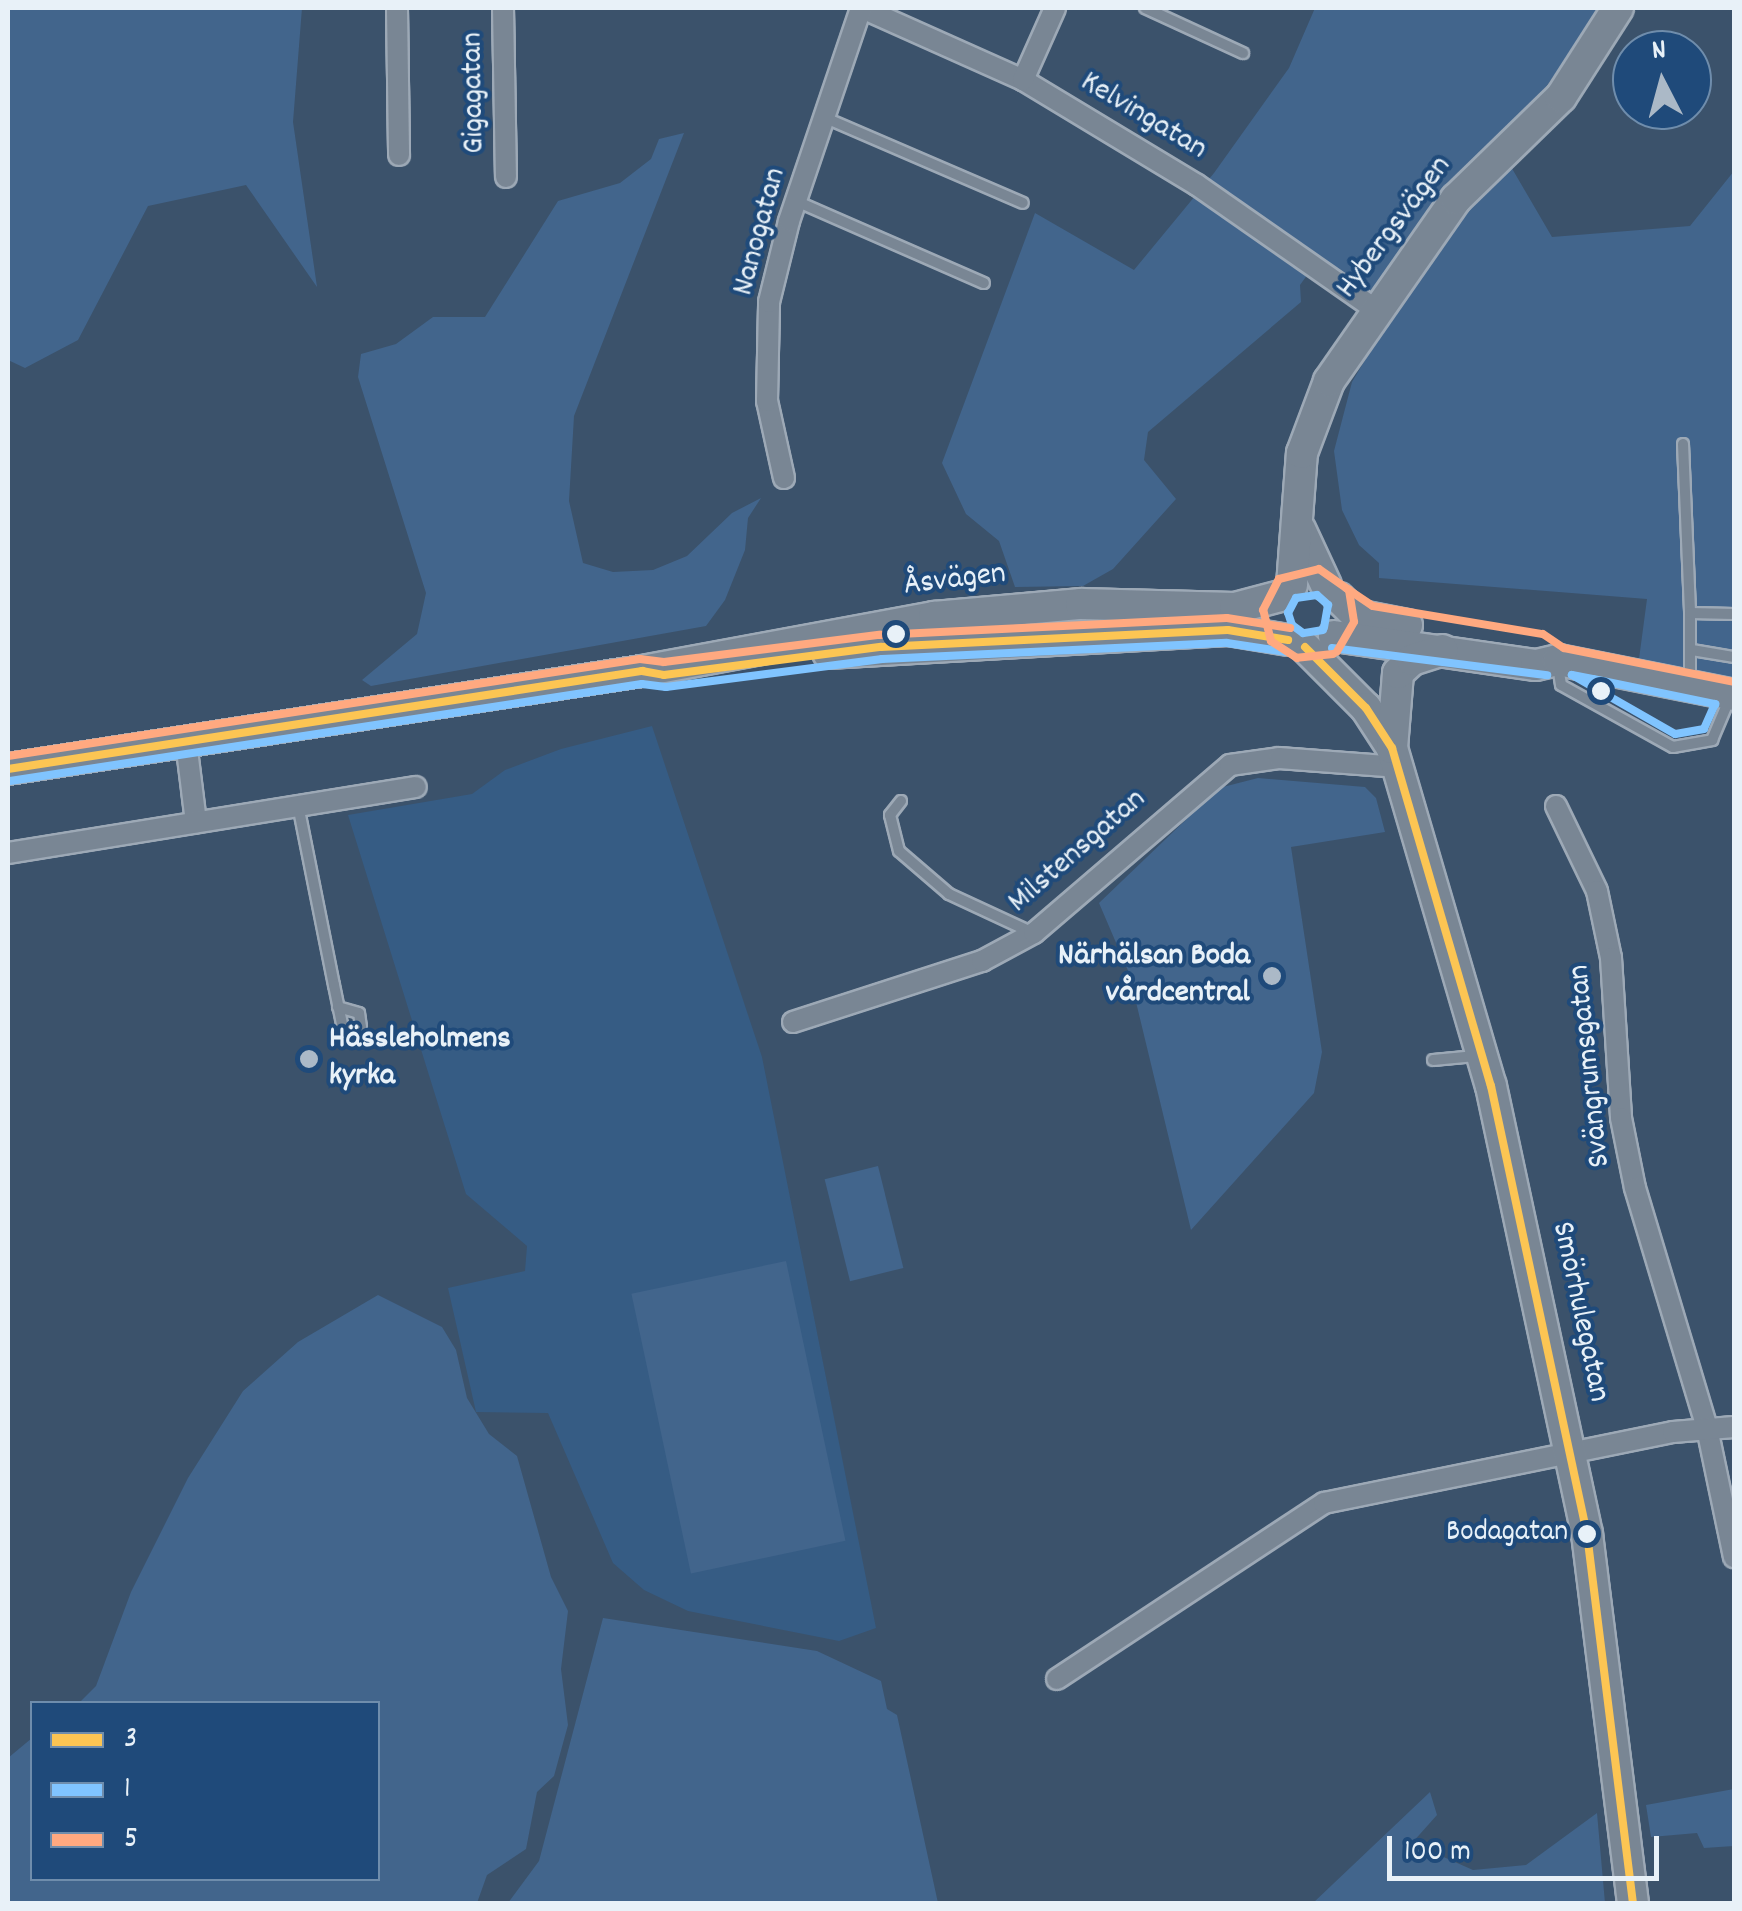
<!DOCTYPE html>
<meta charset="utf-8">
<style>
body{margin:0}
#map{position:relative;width:1742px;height:1911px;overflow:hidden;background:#3b526b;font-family:Dekko,sans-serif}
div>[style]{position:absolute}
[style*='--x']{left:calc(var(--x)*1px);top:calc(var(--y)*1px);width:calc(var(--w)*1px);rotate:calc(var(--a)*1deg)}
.built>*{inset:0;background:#365c84}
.green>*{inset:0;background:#42658c;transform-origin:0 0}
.roads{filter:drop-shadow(2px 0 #9da9b6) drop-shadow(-2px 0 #9da9b6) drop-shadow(0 2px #9da9b6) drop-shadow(0 -2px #9da9b6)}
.lane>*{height:10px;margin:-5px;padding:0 5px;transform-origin:5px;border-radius:5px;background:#798694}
.street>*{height:20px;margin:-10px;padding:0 10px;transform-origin:10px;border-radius:10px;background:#798694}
.secondary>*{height:30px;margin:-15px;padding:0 15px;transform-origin:15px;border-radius:15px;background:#798694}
.bus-1>*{height:8px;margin:-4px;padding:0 4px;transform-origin:4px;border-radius:4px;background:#fcc553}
.bus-2>*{height:8px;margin:-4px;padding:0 4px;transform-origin:4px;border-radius:4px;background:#80c4ff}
.bus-3>*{height:8px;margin:-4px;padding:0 4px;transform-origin:4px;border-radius:4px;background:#ffa980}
.dots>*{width:28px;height:28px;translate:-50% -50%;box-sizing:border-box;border:5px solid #1f4a7a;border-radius:50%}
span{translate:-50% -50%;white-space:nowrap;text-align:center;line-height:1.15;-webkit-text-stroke:8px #1f4a7a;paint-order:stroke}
.bus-label{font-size:30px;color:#e8f1f8}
.right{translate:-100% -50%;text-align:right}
.street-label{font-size:32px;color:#e8f1f8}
.poi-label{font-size:32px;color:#e8f1f8;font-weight:700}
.left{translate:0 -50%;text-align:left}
.frame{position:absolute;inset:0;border:10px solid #e8f1f8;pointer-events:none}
.legend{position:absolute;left:30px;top:1701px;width:350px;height:180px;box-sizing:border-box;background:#1f4a7a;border:2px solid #6f8dac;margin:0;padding:12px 18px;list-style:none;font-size:30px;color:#e8f1f8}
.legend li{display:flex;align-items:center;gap:20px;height:50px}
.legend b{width:50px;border:2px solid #6f8dac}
.north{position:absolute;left:1612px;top:30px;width:100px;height:100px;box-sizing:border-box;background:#1f4a7a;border:2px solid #6f8dac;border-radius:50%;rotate:354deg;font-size:28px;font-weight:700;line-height:40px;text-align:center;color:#e8f1f8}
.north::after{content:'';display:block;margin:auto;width:35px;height:45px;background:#abb9c7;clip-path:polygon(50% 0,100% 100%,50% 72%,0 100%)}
.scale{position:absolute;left:1387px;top:1836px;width:272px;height:45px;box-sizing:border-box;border:5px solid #e8f1f8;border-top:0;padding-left:12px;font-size:30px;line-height:35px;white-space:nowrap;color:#e8f1f8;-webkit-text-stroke:8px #1f4a7a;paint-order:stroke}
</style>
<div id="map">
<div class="built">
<i style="clip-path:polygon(652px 726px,762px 1057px,876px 1628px,839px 1641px,688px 1611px,644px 1590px,613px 1563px,548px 1413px,476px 1412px,448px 1288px,525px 1271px,527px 1246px,466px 1194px,348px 815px,472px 794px,505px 770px,561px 749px)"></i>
</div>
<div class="green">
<i style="clip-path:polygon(8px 8px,302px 8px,293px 122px,317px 287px,246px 185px,148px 206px,78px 340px,25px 368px,8px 360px)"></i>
<i style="clip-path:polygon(1315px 8px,1601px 8px,1546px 87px,1496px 141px,1552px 237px,1690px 226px,1734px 171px,1734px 681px,1639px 659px,1647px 599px,1379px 578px,1379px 563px,1359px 545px,1342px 510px,1334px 451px,1352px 382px,1391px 316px,1318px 260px,1300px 285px,1301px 302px,1148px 432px,1144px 460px,1176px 499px,1113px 569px,1083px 586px,1015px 587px,999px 541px,966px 514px,942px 463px,1035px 213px,1134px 270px,1214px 173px,1289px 68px)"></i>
<i style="clip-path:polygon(684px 133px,574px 416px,569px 501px,583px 563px,613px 572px,653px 570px,687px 556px,732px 513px,761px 498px,748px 518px,745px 550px,725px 600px,706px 626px,371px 686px,362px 680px,417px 634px,426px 593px,358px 377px,361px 354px,396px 344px,433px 317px,485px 317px,558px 201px,620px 183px,651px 159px,659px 139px)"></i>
<i style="clip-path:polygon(1258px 778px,1365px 787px,1376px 798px,1385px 832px,1291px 847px,1322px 1052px,1314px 1093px,1191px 1230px,1129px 973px,1099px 903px,1219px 788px)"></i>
<i style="left:878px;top:1166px;width:105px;height:55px;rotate:76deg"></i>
<i style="left:786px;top:1261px;width:286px;height:158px;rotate:78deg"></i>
<i style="clip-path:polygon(378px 1295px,442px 1327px,456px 1350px,467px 1398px,489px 1434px,517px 1456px,551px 1577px,568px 1611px,561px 1669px,568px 1725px,554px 1776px,537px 1792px,526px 1849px,487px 1875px,477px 1903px,8px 1903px,8px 1758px,32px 1738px,32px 1878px,378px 1878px,378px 1704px,79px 1703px,96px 1686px,131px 1592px,188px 1478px,243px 1391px,298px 1342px)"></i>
<i style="clip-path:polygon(603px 1618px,817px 1651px,881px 1681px,887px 1709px,897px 1715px,938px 1903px,508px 1903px,539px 1861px)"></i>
<i style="clip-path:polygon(1734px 1789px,1734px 1846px,1704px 1848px,1697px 1833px,1651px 1837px,1646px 1805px)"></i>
<i style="clip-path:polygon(1430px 1792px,1437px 1815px,1412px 1843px,1473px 1870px,1526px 1865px,1597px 1813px,1605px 1903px,1313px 1903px)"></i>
</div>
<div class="roads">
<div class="lane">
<i style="--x:1145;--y:8;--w:108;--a:24.7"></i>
<i style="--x:828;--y:119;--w:212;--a:23.3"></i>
<i style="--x:796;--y:201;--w:205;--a:23.6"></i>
<i style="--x:1683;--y:444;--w:169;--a:87.6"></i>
<i style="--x:1692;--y:650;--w:43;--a:9.5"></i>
<i style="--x:1558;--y:666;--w:19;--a:81"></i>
<i style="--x:1561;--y:685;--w:128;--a:29"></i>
<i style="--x:1673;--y:747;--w:40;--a:-10"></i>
<i style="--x:1712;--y:740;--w:43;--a:-67"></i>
<i style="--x:1690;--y:680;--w:67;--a:-90"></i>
<i style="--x:1690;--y:613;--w:44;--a:1.3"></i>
<i style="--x:901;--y:801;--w:18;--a:128"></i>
<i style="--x:890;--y:815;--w:37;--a:76"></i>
<i style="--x:899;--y:851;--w:66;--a:40.7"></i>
<i style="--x:949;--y:894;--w:90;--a:24.9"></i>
<i style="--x:298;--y:805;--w:184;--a:78.7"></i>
<i style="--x:334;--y:985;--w:45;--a:78.4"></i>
<i style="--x:343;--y:1029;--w:18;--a:-6"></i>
<i style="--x:361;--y:1027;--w:14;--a:-98"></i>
<i style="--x:359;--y:1013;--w:22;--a:-164"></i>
<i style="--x:1433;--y:1060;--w:43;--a:-5.3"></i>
</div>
<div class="street">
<i style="--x:397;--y:8;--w:147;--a:89.2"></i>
<i style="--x:503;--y:8;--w:169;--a:89"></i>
<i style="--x:862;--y:8;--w:176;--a:24.1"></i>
<i style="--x:1023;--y:80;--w:203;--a:31.1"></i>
<i style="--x:1197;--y:185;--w:218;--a:34.9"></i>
<i style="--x:1023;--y:80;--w:79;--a:-66"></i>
<i style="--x:784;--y:478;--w:79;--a:-102.4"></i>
<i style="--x:767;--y:401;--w:99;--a:-88.8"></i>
<i style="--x:769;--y:302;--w:83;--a:-76.1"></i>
<i style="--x:789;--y:221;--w:225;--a:-71.3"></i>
<i style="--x:186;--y:742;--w:81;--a:82.9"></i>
<i style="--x:1556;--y:806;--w:94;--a:64.2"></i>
<i style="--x:1597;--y:891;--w:68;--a:78.2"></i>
<i style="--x:1611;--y:958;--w:160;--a:86.4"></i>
<i style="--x:1621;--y:1118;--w:71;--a:78.7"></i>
<i style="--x:1635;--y:1188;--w:251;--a:73.3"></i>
<i style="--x:1707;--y:1428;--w:132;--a:78.2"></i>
<i style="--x:8;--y:853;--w:413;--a:-9.2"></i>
<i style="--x:793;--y:1022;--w:199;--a:-17.9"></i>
<i style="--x:982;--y:961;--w:59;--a:-28.3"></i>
<i style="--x:1034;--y:933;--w:258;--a:-40.6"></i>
<i style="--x:1230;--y:765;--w:49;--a:-8.1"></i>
<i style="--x:1279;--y:758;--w:120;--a:4.3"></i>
<i style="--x:1057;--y:1679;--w:320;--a:-33.4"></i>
<i style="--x:1324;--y:1503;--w:356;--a:-11.5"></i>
<i style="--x:1673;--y:1432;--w:61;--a:-4.7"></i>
</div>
<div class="secondary">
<i style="--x:1300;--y:529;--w:62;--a:65.1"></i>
<i style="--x:1292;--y:585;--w:132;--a:-85.7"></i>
<i style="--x:1302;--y:453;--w:77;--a:-69.4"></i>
<i style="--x:1329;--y:381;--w:222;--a:-55.1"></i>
<i style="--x:1456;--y:199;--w:146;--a:-44.2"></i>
<i style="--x:1561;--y:97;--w:106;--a:-57.4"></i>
<i style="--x:1339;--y:598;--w:24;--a:45"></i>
<i style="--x:1356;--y:615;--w:52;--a:11.1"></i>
<i style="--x:1334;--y:636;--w:204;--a:8.2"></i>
<i style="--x:1536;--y:665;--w:23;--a:-13"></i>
<i style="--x:1558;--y:660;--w:179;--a:11.2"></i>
<i style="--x:1305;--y:647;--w:86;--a:45"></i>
<i style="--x:1366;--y:708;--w:48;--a:57"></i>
<i style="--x:1392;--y:748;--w:352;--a:73.7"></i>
<i style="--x:1491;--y:1086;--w:458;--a:77.9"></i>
<i style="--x:1587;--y:1534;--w:373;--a:82.9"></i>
<i style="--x:828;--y:653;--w:401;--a:-3.3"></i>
<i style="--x:1228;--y:630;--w:61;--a:9.5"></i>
<i style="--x:1392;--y:748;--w:75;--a:-85.4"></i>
<i style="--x:1398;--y:673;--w:19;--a:-43"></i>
<i style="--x:1412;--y:660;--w:32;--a:-18"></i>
<i style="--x:8;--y:769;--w:642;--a:-8.79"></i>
<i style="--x:642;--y:671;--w:297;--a:-10.5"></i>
<i style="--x:934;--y:617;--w:148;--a:-5.1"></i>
<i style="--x:1081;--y:604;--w:154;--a:1.5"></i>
<i style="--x:1235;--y:608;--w:47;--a:-14.9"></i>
</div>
</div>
<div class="bus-1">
<i style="--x:1305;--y:647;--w:86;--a:45"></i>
<i style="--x:1366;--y:708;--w:48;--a:57"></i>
<i style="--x:1392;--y:748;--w:352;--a:73.7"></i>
<i style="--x:1491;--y:1086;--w:458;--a:77.9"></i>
<i style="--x:1587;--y:1534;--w:373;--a:82.9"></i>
<i style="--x:8;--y:769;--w:642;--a:-8.79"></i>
<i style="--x:642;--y:671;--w:22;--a:10"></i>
<i style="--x:664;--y:675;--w:219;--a:-7.4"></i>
<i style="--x:881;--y:647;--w:347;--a:-2.8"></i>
<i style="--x:1228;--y:630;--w:61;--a:9.5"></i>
</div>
<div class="bus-2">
<i style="--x:1323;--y:630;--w:20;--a:171"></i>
<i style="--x:1303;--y:633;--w:14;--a:-144"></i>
<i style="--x:1292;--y:625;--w:13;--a:-108"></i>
<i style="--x:1288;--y:613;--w:17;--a:-62"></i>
<i style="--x:1296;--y:598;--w:21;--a:-8"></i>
<i style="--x:1317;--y:595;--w:15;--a:42"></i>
<i style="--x:1328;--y:605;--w:23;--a:100"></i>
<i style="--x:1332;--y:648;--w:217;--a:7.2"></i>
<i style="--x:1572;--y:675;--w:21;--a:11"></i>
<i style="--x:1593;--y:679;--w:125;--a:11.6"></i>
<i style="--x:1715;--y:704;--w:27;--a:114"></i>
<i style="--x:1704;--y:729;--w:29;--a:170"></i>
<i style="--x:1675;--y:734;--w:119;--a:-150.2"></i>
<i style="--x:10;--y:781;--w:639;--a:-8.73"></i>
<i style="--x:642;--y:684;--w:24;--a:7"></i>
<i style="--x:666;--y:687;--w:218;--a:-7.4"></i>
<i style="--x:882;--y:659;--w:345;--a:-2.7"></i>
<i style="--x:1227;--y:643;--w:60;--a:8.7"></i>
</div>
<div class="bus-3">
<i style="--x:1346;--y:588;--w:32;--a:34"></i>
<i style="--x:1373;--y:606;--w:172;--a:9.4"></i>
<i style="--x:1543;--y:634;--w:25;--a:34"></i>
<i style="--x:1564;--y:648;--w:173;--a:11.3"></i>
<i style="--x:1333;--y:654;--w:36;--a:174"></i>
<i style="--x:1297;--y:658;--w:31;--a:-147"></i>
<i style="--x:1271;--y:641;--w:32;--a:-104"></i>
<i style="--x:1263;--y:610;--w:35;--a:-63"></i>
<i style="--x:1279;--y:579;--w:41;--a:-14"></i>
<i style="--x:1319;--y:569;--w:37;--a:35"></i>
<i style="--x:1349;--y:590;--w:32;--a:81"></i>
<i style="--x:1354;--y:622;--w:34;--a:120"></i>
<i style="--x:8;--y:756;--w:639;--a:-8.73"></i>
<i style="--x:640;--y:659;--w:24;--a:7"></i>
<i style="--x:664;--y:662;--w:217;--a:-7.2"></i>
<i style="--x:879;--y:635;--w:348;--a:-2.8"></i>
<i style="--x:1227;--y:618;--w:64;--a:9"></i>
</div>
<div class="dots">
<i style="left:896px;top:634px;background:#e8f1f8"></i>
<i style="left:1601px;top:691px;background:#e8f1f8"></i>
<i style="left:1272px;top:976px;background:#abb9c7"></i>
<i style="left:309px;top:1059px;background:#abb9c7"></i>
<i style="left:1587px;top:1534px;background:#e8f1f8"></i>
</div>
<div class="bus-label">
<span class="right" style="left:1568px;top:1534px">Bodagatan</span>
</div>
<div class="street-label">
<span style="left:475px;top:93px;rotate:-91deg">Gigagatan</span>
<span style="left:1143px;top:117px;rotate:31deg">Kelvingatan</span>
<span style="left:1395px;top:228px;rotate:-53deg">Hybergsvägen</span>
<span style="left:761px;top:232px;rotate:-75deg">Nanogatan</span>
<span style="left:955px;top:581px;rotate:-7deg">Åsvägen</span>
<span style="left:1078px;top:852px;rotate:-41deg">Milstensgatan</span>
<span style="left:1591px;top:1066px;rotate:-96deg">Svängrumsgatan</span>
<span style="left:1579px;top:1312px;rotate:78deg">Smörhulegatan</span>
</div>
<div class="poi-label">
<span class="right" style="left:1250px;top:976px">Närhälsan Boda<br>vårdcentral</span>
<span class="left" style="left:329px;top:1059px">Hässleholmens<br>kyrka</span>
</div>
<div class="frame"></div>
<ul class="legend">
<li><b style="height:12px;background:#fcc553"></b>3</li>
<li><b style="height:12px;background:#80c4ff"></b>1</li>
<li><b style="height:12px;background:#ffa980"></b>5</li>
</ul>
<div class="north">N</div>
<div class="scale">100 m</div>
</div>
